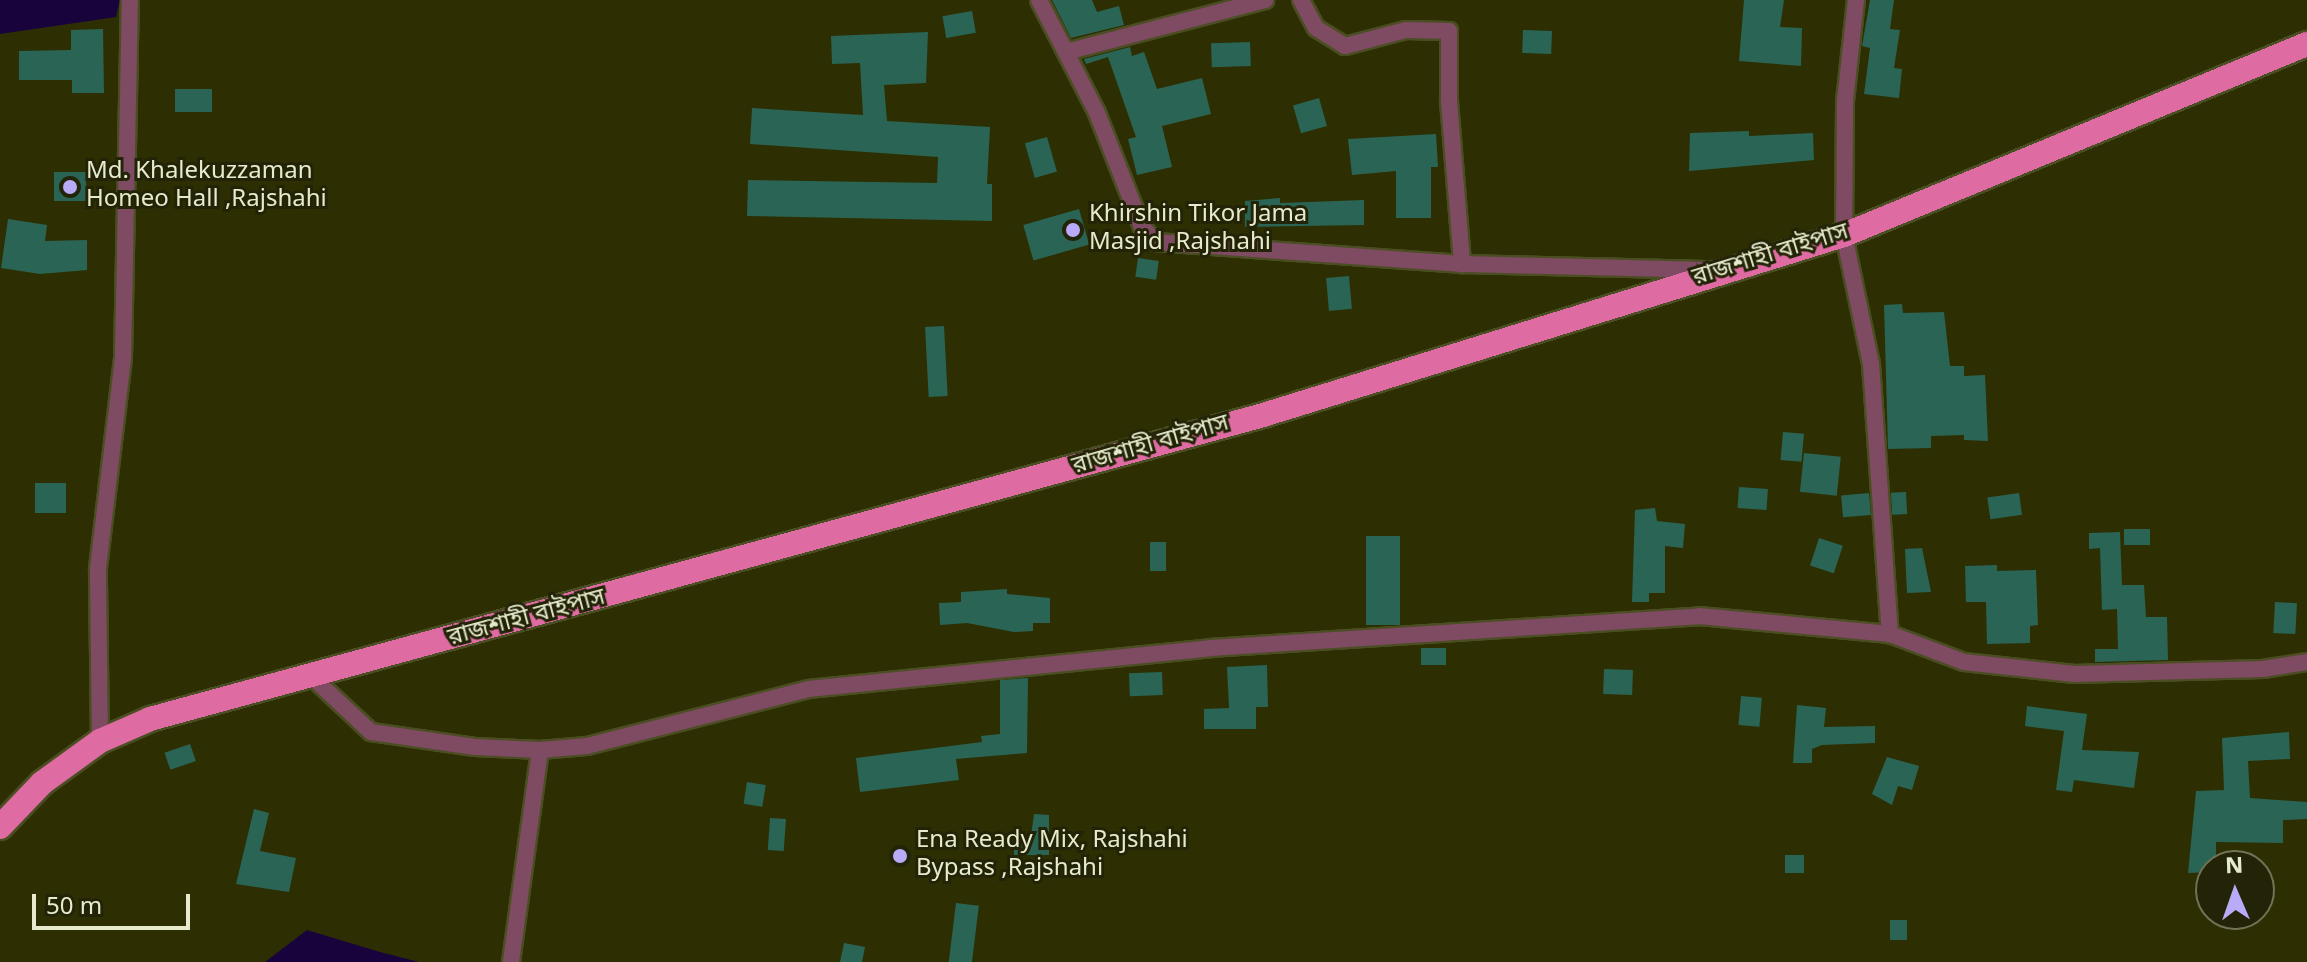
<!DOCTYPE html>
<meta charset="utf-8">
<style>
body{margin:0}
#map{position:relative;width:2307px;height:962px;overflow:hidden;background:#2d2f02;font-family:Georgia,"Noto Sans Bengali",serif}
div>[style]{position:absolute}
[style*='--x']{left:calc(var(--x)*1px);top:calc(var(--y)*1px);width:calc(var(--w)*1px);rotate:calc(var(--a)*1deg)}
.water>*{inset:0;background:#19033d}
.building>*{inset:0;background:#2a6454;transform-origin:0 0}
.roads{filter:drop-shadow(2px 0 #4b4d22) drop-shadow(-2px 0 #4b4d22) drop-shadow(0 2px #4b4d22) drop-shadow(0 -2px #4b4d22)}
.minor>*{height:16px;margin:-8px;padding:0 8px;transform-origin:8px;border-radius:8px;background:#7e4b62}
.trunk>*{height:24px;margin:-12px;padding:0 12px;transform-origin:12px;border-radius:12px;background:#de6ba2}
.dots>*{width:22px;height:22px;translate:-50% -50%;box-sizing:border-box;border:4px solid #232407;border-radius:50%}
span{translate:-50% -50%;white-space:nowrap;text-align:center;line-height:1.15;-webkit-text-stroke:6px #232407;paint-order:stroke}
.poi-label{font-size:24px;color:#e7eacd}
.left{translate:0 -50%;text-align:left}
.street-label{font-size:24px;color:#e7eacd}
.north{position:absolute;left:2195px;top:850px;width:80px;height:80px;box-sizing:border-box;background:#232407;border:2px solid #717356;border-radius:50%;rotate:358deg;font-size:22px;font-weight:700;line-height:32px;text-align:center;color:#e7eacd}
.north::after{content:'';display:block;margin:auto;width:28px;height:36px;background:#b9abf7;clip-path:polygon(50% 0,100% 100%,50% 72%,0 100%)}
.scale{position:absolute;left:32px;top:894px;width:158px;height:36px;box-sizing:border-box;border:4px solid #e7eacd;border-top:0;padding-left:10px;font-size:24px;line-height:28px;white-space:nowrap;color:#e7eacd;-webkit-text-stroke:6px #232407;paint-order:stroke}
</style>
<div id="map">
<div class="water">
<i style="clip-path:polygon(0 0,120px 0,116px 17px,0 34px)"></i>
<i style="clip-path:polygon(307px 930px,380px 952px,419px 962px,265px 962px)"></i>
</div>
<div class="building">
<i style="clip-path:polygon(1052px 0,1092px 0,1097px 12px,1119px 6px,1124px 25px,1071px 38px)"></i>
<i style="clip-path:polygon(1744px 0,1784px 0,1780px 27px,1802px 28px,1801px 66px,1739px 61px)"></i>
<i style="clip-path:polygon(1870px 0,1894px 0,1890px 29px,1900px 30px,1894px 68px,1902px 69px,1899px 98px,1864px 94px,1870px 48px,1862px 46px)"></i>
<i style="left:972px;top:11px;width:22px;height:30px;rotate:80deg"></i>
<i style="clip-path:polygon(103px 29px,104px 93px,72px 93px,72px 80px,19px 80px,19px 51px,71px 50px,71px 30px)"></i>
<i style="left:1523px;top:30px;width:29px;height:23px;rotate:2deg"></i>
<i style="clip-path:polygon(928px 32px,926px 83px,884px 85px,887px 121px,990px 127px,987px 184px,992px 184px,992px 221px,747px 216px,748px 180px,937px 183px,938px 157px,750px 144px,752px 108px,863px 115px,860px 63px,832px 64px,831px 36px)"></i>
<i style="left:1250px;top:42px;width:24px;height:39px;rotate:88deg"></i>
<i style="clip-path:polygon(1130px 47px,1132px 56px,1144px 52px,1157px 89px,1202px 78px,1211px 114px,1162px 126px,1172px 167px,1137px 175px,1128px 139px,1136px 137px,1108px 57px,1086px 64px,1084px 59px)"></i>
<i style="left:175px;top:89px;width:37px;height:23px"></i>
<i style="left:1319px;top:98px;width:29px;height:27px;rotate:74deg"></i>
<i style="clip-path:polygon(1749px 131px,1749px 136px,1813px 133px,1814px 160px,1689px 171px,1690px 133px)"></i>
<i style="clip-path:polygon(1436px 134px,1438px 167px,1431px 167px,1431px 218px,1396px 218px,1396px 171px,1352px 175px,1348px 139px)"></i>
<i style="left:1047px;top:137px;width:36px;height:23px;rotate:74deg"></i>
<i style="left:54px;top:172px;width:32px;height:29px"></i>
<i style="clip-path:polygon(1280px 198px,1280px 203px,1364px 200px,1364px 225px,1245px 227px,1245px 201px)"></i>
<i style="left:1079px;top:209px;width:37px;height:58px;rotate:74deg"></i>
<i style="clip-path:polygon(8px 219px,47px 225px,45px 241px,87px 240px,87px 270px,40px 274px,1px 268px)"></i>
<i style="left:1138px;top:258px;width:21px;height:19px;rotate:8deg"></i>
<i style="left:1349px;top:276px;width:33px;height:23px;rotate:85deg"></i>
<i style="clip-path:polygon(1902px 304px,1903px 313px,1944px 312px,1950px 366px,1964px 366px,1964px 376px,1985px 375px,1988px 441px,1964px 440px,1964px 435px,1931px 436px,1931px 448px,1888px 449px,1884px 305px)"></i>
<i style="left:944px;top:326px;width:70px;height:19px;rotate:87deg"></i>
<i style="left:1783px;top:432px;width:21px;height:28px;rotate:5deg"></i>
<i style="left:1804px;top:453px;width:37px;height:39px;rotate:6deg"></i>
<i style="left:35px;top:483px;width:31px;height:30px"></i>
<i style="left:1739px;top:487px;width:29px;height:21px;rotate:4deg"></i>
<i style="left:1906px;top:492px;width:22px;height:15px;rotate:87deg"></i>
<i style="left:1869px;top:493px;width:22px;height:28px;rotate:85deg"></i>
<i style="left:2019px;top:493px;width:22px;height:32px;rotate:82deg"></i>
<i style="clip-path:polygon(1655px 508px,1657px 521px,1685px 524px,1683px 548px,1665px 546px,1665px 593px,1649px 593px,1649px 602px,1632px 602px,1635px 510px)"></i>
<i style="left:2150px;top:529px;width:16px;height:26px;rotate:90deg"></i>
<i style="clip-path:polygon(2120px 532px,2122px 585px,2144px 585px,2146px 617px,2167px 617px,2168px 660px,2095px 662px,2095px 649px,2118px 649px,2117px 609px,2102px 610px,2100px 548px,2089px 549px,2089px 533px)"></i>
<i style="left:1366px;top:536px;width:34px;height:89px"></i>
<i style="left:1819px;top:538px;width:25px;height:29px;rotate:18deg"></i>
<i style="left:1150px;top:542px;width:16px;height:29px"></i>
<i style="clip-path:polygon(1922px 548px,1931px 592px,1907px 593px,1905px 549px)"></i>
<i style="clip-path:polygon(1997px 565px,1997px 571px,2036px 570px,2038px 625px,2030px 626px,2030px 643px,1987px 644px,1986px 602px,1966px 602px,1965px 566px)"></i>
<i style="clip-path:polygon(1007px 589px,1007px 594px,1050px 598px,1050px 623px,1033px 623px,1033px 631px,1014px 632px,967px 623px,940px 625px,939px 603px,961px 602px,961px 592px)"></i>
<i style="left:2275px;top:602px;width:22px;height:31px;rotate:3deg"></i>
<i style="left:1446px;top:648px;width:17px;height:25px;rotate:90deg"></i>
<i style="clip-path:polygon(1267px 665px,1268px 707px,1256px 707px,1256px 729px,1204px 729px,1204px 709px,1229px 708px,1227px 667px)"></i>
<i style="left:1604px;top:669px;width:29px;height:25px;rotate:2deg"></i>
<i style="left:1162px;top:672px;width:23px;height:33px;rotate:88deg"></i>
<i style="clip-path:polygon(1028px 678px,1027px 753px,956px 759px,959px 780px,860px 792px,856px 758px,982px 742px,981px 736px,1000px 734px,1000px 680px)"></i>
<i style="left:1741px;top:696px;width:21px;height:29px;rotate:5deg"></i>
<i style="clip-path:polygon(1797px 705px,1826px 708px,1824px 727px,1875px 726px,1875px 743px,1822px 745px,1812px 749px,1812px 763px,1793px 763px)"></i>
<i style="clip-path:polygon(2027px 706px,2087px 714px,2082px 750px,2139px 752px,2134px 788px,2074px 780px,2072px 792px,2056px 790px,2064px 731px,2025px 726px)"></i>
<i style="clip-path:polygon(2289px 732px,2290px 759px,2248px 761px,2250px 798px,2307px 802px,2307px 819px,2283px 820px,2283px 843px,2216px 842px,2216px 866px,2211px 866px,2211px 872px,2188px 873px,2196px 791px,2224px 790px,2222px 738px)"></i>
<i style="left:190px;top:744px;width:18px;height:27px;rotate:71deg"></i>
<i style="clip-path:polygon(1887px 757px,1919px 766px,1912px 790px,1898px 786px,1892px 805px,1872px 794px)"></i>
<i style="left:747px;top:782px;width:19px;height:22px;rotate:9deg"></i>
<i style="clip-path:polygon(254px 809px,269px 813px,260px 851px,296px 858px,289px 892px,236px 884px)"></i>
<i style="clip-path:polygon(1034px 814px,1049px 815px,1049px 855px,1014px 855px,1014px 836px,1031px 836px)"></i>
<i style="left:770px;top:818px;width:16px;height:32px;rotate:4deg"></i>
<i style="left:1804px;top:855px;width:18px;height:19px;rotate:90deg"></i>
<i style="left:956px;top:903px;width:23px;height:60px;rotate:7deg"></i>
<i style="left:1890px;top:920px;width:17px;height:20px"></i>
<i style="clip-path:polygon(844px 943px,865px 947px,862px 962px,840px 962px)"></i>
</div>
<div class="roads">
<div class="minor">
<i style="--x:1039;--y:0;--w:127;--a:62.8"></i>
<i style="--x:1097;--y:113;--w:123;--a:68.5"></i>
<i style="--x:1142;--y:227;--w:21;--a:47"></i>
<i style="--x:1156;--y:242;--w:307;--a:4.1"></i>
<i style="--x:1462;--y:264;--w:253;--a:1.4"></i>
<i style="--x:1301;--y:0;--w:32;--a:62"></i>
<i style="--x:1316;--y:28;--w:34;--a:32"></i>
<i style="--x:1345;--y:46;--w:63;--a:-14.7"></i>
<i style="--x:1406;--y:30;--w:43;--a:1.3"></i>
<i style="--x:1449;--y:31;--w:70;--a:90"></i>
<i style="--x:1449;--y:101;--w:164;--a:85.4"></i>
<i style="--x:1856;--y:0;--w:103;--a:96.2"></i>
<i style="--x:1845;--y:102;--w:133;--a:90.4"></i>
<i style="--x:1844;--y:235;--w:132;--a:78.2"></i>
<i style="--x:1871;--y:364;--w:271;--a:86"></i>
<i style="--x:1890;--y:634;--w:79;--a:20.7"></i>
<i style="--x:1964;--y:662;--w:111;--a:6.2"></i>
<i style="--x:2074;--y:674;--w:189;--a:-1.5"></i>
<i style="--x:2263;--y:669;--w:45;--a:-9"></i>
<i style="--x:1066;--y:52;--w:206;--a:-14.6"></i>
<i style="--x:312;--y:677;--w:81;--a:43"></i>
<i style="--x:371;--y:732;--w:105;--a:8.2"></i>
<i style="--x:475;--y:747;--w:65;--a:2.6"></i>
<i style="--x:540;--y:750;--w:47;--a:-4.9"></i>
<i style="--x:587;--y:746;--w:229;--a:-14.4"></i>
<i style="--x:809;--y:689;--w:403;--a:-5.8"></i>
<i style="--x:1210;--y:648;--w:490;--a:-3.7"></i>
<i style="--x:1699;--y:616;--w:192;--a:5.4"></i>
<i style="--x:100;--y:741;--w:173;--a:-90.7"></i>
<i style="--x:98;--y:568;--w:211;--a:-83.2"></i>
<i style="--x:123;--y:358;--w:358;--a:-88.9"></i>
<i style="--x:511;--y:962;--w:214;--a:-82.2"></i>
</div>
<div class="trunk">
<i style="--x:0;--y:827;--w:61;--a:-46.3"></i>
<i style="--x:42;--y:783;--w:72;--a:-35.9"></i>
<i style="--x:100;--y:741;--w:55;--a:-23.7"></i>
<i style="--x:150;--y:719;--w:1151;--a:-15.27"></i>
<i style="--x:1260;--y:416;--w:611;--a:-17.22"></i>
<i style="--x:1844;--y:235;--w:501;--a:-22.42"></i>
</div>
</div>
<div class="dots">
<i style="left:70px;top:187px;background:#b9abf7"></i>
<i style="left:1073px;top:230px;background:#b9abf7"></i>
<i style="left:900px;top:856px;background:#b9abf7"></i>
</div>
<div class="poi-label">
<span class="left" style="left:86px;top:187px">Md. Khalekuzzaman<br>Homeo Hall ,Rajshahi</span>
<span class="left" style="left:1089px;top:230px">Khirshin Tikor Jama<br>Masjid ,Rajshahi</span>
<span class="left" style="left:916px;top:856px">Ena Ready Mix, Rajshahi<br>Bypass ,Rajshahi</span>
</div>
<div class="street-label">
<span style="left:1771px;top:256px;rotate:-17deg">রাজশাহী বাইপাস</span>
<span style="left:1151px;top:446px;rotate:-16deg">রাজশাহী বাইপাস</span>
<span style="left:527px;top:619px;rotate:-15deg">রাজশাহী বাইপাস</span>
</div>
<div class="north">N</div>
<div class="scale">50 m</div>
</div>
